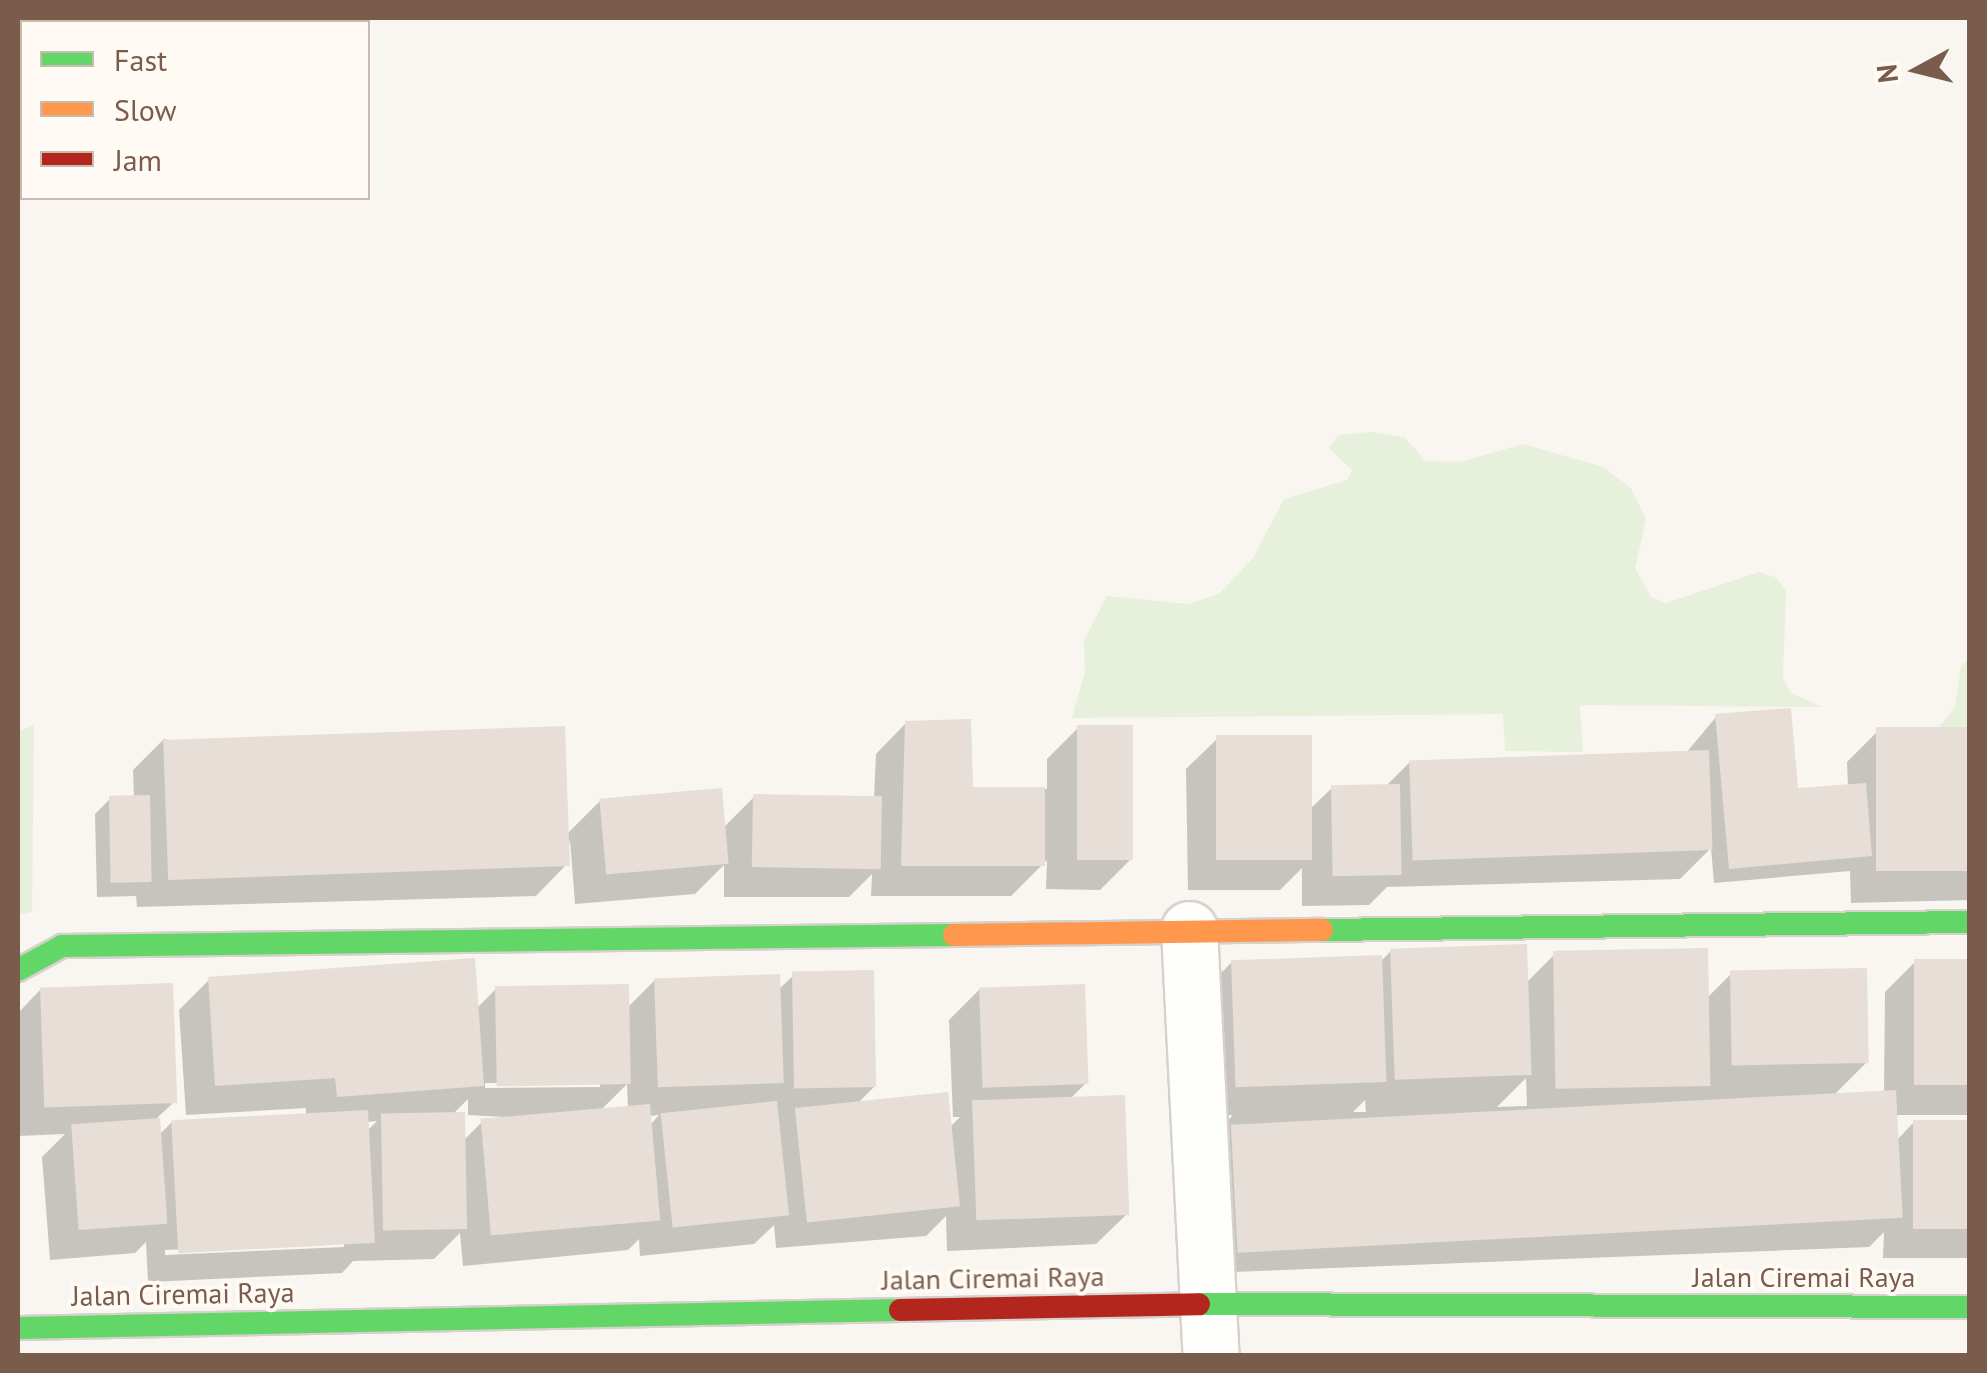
<!DOCTYPE html>
<style>
body{margin:0}
#map{position:relative;width:1987px;height:1373px;overflow:hidden;background:#f9f5f0;font-family:"PT Sans",sans-serif}
div>[style]{position:absolute}
[style*='--x']{left:calc(var(--x)*1px);top:calc(var(--y)*1px);width:calc(var(--w)*1px);rotate:calc(var(--a)*1deg)}
.green>*{inset:0;background:#e7f0db}
.shadow>*{inset:0;background:#0003}
.building>*{inset:0;background:#e6ded7;transform-origin:0 0}
.roads{filter:drop-shadow(2px 0 #d7d1cb) drop-shadow(-2px 0 #d7d1cb) drop-shadow(0 2px #d7d1cb) drop-shadow(0 -2px #d7d1cb)}
.street>*{height:55px;margin:-27.5px;padding:0 27.5px;transform-origin:27.5px;border-radius:27.5px;background:#fefefd}
.fast>*{height:22px;margin:-11px;padding:0 11px;transform-origin:11px;border-radius:11px;background:#63d668}
.slow>*{height:22px;margin:-11px;padding:0 11px;transform-origin:11px;border-radius:11px;background:#ff974d}
.jam>*{height:22px;margin:-11px;padding:0 11px;transform-origin:11px;border-radius:11px;background:#b3261e}
span{translate:-50% -50%;white-space:nowrap;text-align:center;line-height:1.15;-webkit-text-stroke:8px #fffaf3;paint-order:stroke}
.street-label{font-size:28px;color:#7a5c4d}
.frame{position:absolute;inset:0;border:20px solid #7a5c4d;pointer-events:none}
.legend{position:absolute;left:20px;top:20px;width:350px;height:180px;box-sizing:border-box;background:#fffaf3;border:2px solid #cabbb1;margin:0;padding:12px 18px;list-style:none;font-size:30px;color:#7a5c4d}
.legend li{display:flex;align-items:center;gap:20px;height:50px}
.legend b{width:50px;border:2px solid #cabbb1}
.north{position:absolute;left:1867px;top:20px;width:100px;height:100px;-webkit-text-stroke:8px #fffaf3;paint-order:stroke;rotate:263deg;font-size:28px;font-weight:700;line-height:40px;text-align:center;color:#7a5c4d}
.north::after{content:'';display:block;margin:auto;width:35px;height:45px;background:#7a5c4d;clip-path:polygon(50% 0,100% 100%,50% 72%,0 100%)}
</style>
<div id="map">
<div class="green">
<i style="clip-path:polygon(1372px 432px,1404px 437px,1426px 461px,1460px 462px,1523px 444px,1603px 467px,1630px 487px,1646px 519px,1635px 568px,1651px 597px,1666px 603px,1759px 572px,1775px 577px,1786px 590px,1783px 678px,1791px 693px,1822px 707px,1580px 705px,1583px 752px,1505px 751px,1503px 714px,1072px 718px,1085px 672px,1084px 640px,1107px 596px,1188px 604px,1219px 594px,1253px 558px,1284px 499px,1347px 480px,1352px 470px,1329px 448px,1338px 435px)"></i>
<i style="clip-path:polygon(1969px 659px,1969px 732px,1934px 733px,1955px 707px,1961px 666px)"></i>
<i style="clip-path:polygon(34px 725px,32px 912px,18px 915px,18px 731px)"></i>
</div>
<div class="shadow">
<i style="clip-path:polygon(1716px 717px,1791px 792px,1848px 787px,1847px 762px,1877px 732px,1970px 729px,1970px 900px,1851px 903px,1850px 871px,1714px 883px,1711px 848px,1680px 879px,1387px 887px,1369px 905px,1302px 906px,1302px 868px,1280px 890px,1188px 890px,1186px 769px,1217px 739px,1310px 809px,1332px 788px,1385px 787px,1410px 762px,1686px 753px)"></i>
<i style="clip-path:polygon(906px 723px,970px 789px,1047px 789px,1047px 759px,1078px 728px,1131px 859px,1100px 890px,1046px 889px,1047px 860px,1011px 896px,871px 896px,872px 874px,849px 897px,724px 897px,724px 865px,695px 894px,575px 904px,570px 839px,566px 865px,536px 896px,137px 907px,136px 896px,97px 897px,95px 814px,110px 799px,134px 798px,133px 770px,164px 739px,566px 835px,600px 801px,723px 828px,754px 797px,874px 798px,876px 754px)"></i>
<i style="clip-path:polygon(evenodd,1391px 951px,1526px 983px,1554px 955px,1706px 999px,1731px 974px,1867px 1062px,1834px 1095px,1884px 1093px,1885px 992px,1916px 961px,1970px 961px,1970px 1115px,1894px 1115px,1896px 1141px,1914px 1122px,1970px 1122px,1970px 1258px,1883px 1258px,1884px 1232px,1869px 1247px,1205px 1273px,1200px 1148px,1233px 1115px,1206px 1116px,1201px 993px,1232px 962px,1380px 962px,1391px 951px,1526px 1078px,1527px 1106px,1497px 1107px,1526px 1078px,1391px 951px,1365px 1100px,1366px 1112px,1353px 1112px,1365px 1100px)"></i>
<i style="clip-path:polygon(evenodd,794px 975px,875px 1086px,859px 1102px,949px 1128px,960px 1117px,953px 1117px,949px 1020px,980px 989px,1086px 1083px,1069px 1100px,1127px 1214px,1096px 1244px,947px 1251px,946px 1216px,926px 1236px,776px 1248px,774px 1225px,754px 1244px,640px 1256px,639px 1239px,628px 1250px,463px 1266px,460px 1233px,434px 1259px,353px 1261px,342px 1273px,148px 1282px,146px 1242px,135px 1253px,50px 1260px,42px 1157px,65px 1134px,18px 1136px,18px 1013px,41px 989px,174px 1102px,157px 1118px,159px 1135px,172px 1122px,306px 1116px,306px 1108px,186px 1115px,179px 1010px,209px 980px,476px 1009px,497px 988px,627px 1008px,655px 980px,778px 990px,794px 975px,600px 1082px,600px 1087px,485px 1088px,485px 1083px,600px 1082px,794px 975px,627px 1084px,628px 1109px,600px 1111px,627px 1084px,794px 975px,468px 1099px,468px 1115px,523px 1118px,482px 1122px,463px 1141px,452px 1115px,468px 1099px,794px 975px,659px 1115px,650px 1125px,649px 1116px,659px 1115px,794px 975px,377px 1121px,367px 1131px,366px 1122px,377px 1121px,794px 975px,344px 1242px,344px 1247px,165px 1255px,165px 1250px,344px 1242px)"></i>
</div>
<div class="building">
<i style="clip-path:polygon(1791px 708px,1798px 788px,1866px 783px,1872px 856px,1729px 869px,1715px 714px)"></i>
<i style="clip-path:polygon(971px 719px,973px 787px,1045px 787px,1045px 866px,901px 866px,905px 721px)"></i>
<i style="left:1133px;top:725px;width:135px;height:56px;rotate:90deg"></i>
<i style="left:565px;top:726px;width:140px;height:402px;rotate:88deg"></i>
<i style="left:1970px;top:727px;width:144px;height:94px;rotate:90deg"></i>
<i style="left:1312px;top:735px;width:125px;height:96px;rotate:90deg"></i>
<i style="left:1709px;top:750px;width:100px;height:300px;rotate:88deg"></i>
<i style="left:1400px;top:784px;width:91px;height:69px;rotate:89deg"></i>
<i style="left:722px;top:788px;width:76px;height:123px;rotate:85deg"></i>
<i style="left:753px;top:794px;width:129px;height:73px;rotate:1deg"></i>
<i style="left:150px;top:795px;width:87px;height:41px;rotate:89deg"></i>
<i style="left:1527px;top:944px;width:131px;height:137px;rotate:88deg"></i>
<i style="left:1708px;top:948px;width:138px;height:155px;rotate:89deg"></i>
<i style="left:1382px;top:955px;width:127px;height:151px;rotate:88deg"></i>
<i style="clip-path:polygon(475px 958px,484px 1086px,337px 1097px,335px 1078px,215px 1086px,208px 977px)"></i>
<i style="left:1914px;top:959px;width:56px;height:126px"></i>
<i style="left:1867px;top:968px;width:95px;height:137px;rotate:89deg"></i>
<i style="left:874px;top:970px;width:117px;height:82px;rotate:89deg"></i>
<i style="left:780px;top:974px;width:109px;height:126px;rotate:88deg"></i>
<i style="left:173px;top:983px;width:120px;height:133px;rotate:88deg"></i>
<i style="left:629px;top:984px;width:100px;height:134px;rotate:89deg"></i>
<i style="left:1085px;top:984px;width:100px;height:106px;rotate:88deg"></i>
<i style="left:1896px;top:1090px;width:128px;height:666px;rotate:87deg"></i>
<i style="left:948px;top:1092px;width:115px;height:154px;rotate:84deg"></i>
<i style="left:1125px;top:1095px;width:120px;height:153px;rotate:88deg"></i>
<i style="left:777px;top:1101px;width:115px;height:117px;rotate:84deg"></i>
<i style="left:650px;top:1104px;width:117px;height:170px;rotate:85deg"></i>
<i style="left:368px;top:1110px;width:133px;height:197px;rotate:87deg"></i>
<i style="left:465px;top:1112px;width:117px;height:84px;rotate:89deg"></i>
<i style="left:160px;top:1118px;width:106px;height:89px;rotate:86deg"></i>
<i style="left:1913px;top:1120px;width:57px;height:109px"></i>
</div>
<div class="roads">
<div class="street">
<i style="--x:1189;--y:929;--w:428;--a:87.1"></i>
</div>
<div class="fast">
<i style="--x:1322;--y:930;--w:648;--a:-0.71"></i>
<i style="--x:18;--y:970;--w:50;--a:-28.6"></i>
<i style="--x:62;--y:946;--w:892;--a:-0.71"></i>
<i style="--x:1199;--y:1304;--w:771;--a:0.22"></i>
<i style="--x:18;--y:1328;--w:882;--a:-1.17"></i>
</div>
<div class="slow">
<i style="--x:954;--y:935;--w:368;--a:-0.8"></i>
</div>
<div class="jam">
<i style="--x:900;--y:1310;--w:299;--a:-1.1"></i>
</div>
</div>
<div class="street-label">
<span style="left:1804px;top:1277px">Jalan Ciremai Raya</span>
<span style="left:993px;top:1278px;rotate:-1deg">Jalan Ciremai Raya</span>
<span style="left:183px;top:1294px;rotate:-1deg">Jalan Ciremai Raya</span>
</div>
<div class="frame"></div>
<ul class="legend">
<li><b style="height:12px;background:#63d668"></b>Fast</li>
<li><b style="height:12px;background:#ff974d"></b>Slow</li>
<li><b style="height:12px;background:#b3261e"></b>Jam</li>
</ul>
<div class="north">N</div>
</div>
